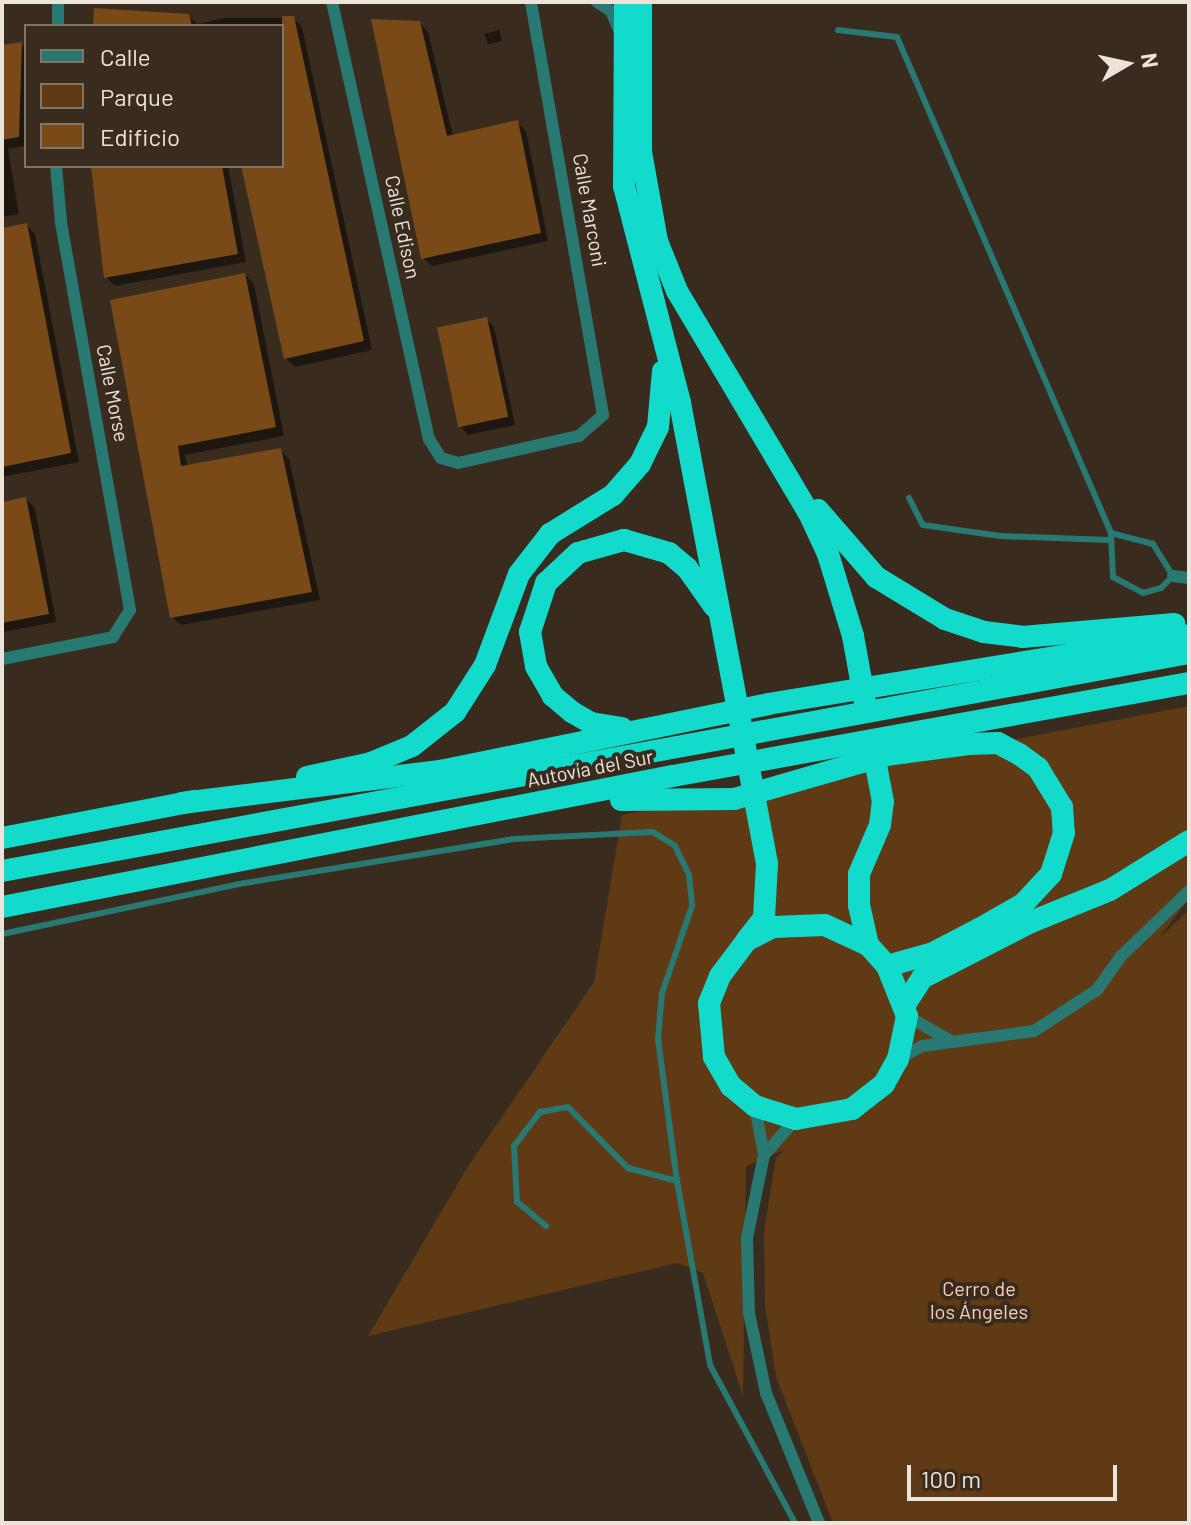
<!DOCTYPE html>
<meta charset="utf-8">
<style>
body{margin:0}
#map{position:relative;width:1191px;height:1525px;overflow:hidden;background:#392b1e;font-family:Barlow,sans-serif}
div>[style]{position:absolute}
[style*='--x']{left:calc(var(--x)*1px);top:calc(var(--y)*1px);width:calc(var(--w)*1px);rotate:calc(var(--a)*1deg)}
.green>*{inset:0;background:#5f3a15}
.shadow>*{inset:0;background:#0007}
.building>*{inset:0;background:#794917;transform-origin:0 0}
.lane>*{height:6px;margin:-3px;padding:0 3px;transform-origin:3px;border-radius:3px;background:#287972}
.street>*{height:12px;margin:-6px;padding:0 6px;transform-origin:6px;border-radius:6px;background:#287972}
.highway>*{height:22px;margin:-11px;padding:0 11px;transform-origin:11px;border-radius:11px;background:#12dbcc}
span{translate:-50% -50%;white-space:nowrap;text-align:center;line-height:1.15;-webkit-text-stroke:8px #392b1e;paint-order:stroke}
.street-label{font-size:20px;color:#ece3db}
.park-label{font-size:20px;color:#f7d2b4}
.frame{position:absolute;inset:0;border:4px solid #ece3db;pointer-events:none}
.legend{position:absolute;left:24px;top:24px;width:260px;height:144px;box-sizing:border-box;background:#392b1e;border:2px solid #81756a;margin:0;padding:10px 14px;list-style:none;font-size:24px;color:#ece3db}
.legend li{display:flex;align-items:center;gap:16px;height:40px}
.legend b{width:40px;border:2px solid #81756a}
.north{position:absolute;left:1087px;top:24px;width:80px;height:80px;-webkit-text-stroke:6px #392b1e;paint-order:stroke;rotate:81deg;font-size:22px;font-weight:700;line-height:32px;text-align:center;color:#ece3db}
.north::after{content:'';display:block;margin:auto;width:28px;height:36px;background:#ece3db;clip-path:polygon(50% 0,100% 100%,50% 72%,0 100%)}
.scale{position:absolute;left:907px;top:1465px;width:210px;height:36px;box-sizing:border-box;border:4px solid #ece3db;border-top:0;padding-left:10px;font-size:24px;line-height:28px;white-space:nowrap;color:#ece3db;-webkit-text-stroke:6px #392b1e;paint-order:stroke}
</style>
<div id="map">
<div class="green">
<i style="clip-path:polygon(1189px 706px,1189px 899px,1159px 938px,1189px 910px,1189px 1523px,833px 1523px,776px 1377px,765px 1304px,764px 1231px,776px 1158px,784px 1150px,746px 1166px,743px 1396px,703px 1273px,677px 1263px,368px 1336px,467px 1168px,594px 982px,622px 815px)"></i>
</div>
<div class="shadow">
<i style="clip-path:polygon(188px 15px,197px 24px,224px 18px,293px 18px,302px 27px,372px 350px,295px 367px,286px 358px,241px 166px,282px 166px,282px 26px,95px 26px)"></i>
<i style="clip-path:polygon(420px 23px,428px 32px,453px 136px,517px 122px,526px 131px,548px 241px,432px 266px,423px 258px)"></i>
<i style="clip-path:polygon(499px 30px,502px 41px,488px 44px,484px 34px)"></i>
<i style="clip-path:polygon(21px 44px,26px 49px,26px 146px,8px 149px,19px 214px,2px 217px,2px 47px)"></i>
<i style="clip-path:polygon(93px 166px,228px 166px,246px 262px,115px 286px,106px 277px)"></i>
<i style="clip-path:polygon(26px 225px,35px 234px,79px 462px,2px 477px,2px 230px)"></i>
<i style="clip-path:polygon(245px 275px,254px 284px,284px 436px,185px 455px,188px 467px,280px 450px,289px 459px,320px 600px,181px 625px,172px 617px,113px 301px)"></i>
<i style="clip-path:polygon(486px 319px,494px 327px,515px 425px,468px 435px,461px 427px)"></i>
<i style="clip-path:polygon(26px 499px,35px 508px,56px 622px,2px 632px,2px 504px)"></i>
</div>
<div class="building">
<i style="clip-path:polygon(94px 8px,189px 14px,192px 26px,93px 26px)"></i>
<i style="clip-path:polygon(282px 16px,294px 16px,364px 341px,284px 359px,241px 166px,282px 166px)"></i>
<i style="clip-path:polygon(371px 19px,420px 21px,447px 136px,518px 120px,541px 233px,421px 259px)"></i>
<i style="clip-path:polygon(22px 42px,19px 137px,2px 140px,2px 45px)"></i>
<i style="clip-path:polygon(91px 166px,222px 166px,238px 254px,104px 278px)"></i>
<i style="clip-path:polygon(27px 223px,71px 453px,2px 467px,2px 228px)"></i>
<i style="clip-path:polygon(245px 273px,276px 427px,178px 446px,181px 466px,281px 448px,312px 592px,170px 618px,110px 300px)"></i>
<i style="left:487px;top:317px;width:102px;height:51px;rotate:78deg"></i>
<i style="clip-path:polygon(26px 497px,49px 614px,2px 623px,2px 502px)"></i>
</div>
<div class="lane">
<i style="--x:838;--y:30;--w:59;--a:6.8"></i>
<i style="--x:897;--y:37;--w:540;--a:66.66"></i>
<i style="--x:1111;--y:533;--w:44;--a:87.4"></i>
<i style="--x:1113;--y:577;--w:34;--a:28"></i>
<i style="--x:1143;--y:593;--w:19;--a:-16"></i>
<i style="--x:1161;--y:588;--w:17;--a:-45"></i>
<i style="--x:1173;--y:576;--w:38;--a:-122"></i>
<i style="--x:1153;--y:544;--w:43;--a:-165.3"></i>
<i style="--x:909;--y:498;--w:30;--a:63"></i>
<i style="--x:923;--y:525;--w:78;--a:8.1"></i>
<i style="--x:1000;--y:536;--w:109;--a:2.1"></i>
<i style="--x:2;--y:934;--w:248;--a:-11.9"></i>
<i style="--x:245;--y:883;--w:272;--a:-9.3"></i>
<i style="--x:513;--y:839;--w:140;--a:-2.9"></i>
<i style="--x:653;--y:832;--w:26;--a:32"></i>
<i style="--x:675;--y:846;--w:32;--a:64"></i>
<i style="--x:689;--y:875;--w:31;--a:84"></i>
<i style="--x:692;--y:906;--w:92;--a:109"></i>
<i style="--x:662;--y:993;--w:46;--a:95"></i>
<i style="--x:658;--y:1039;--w:143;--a:82.4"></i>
<i style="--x:677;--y:1181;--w:187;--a:79.8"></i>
<i style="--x:710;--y:1365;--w:179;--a:61.7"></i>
<i style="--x:546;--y:1226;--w:38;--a:-140"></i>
<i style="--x:517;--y:1202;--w:56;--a:-93.1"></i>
<i style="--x:514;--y:1146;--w:43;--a:-52.6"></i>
<i style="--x:540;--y:1112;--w:28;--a:-10"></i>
<i style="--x:568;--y:1107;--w:86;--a:45.5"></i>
<i style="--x:628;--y:1168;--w:51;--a:14.9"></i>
</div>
<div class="street">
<i style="--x:332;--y:2;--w:448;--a:77.5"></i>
<i style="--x:429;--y:439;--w:22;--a:58"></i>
<i style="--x:441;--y:458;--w:18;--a:16"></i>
<i style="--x:458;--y:463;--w:124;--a:-12.6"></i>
<i style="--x:579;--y:436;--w:32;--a:-41"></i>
<i style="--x:603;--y:415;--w:419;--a:-99.9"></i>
<i style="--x:597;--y:2;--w:17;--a:33"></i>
<i style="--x:611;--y:11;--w:21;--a:67"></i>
<i style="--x:58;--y:26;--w:24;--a:-90"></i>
<i style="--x:1173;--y:576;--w:16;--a:7"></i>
<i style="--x:2;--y:659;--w:113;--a:-11.2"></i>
<i style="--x:113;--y:637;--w:32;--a:-58"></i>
<i style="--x:130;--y:610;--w:394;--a:-100.1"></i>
<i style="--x:61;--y:222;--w:56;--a:-95.1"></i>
<i style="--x:907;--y:1016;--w:51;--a:29.6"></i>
<i style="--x:898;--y:1059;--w:27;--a:-28"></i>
<i style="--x:922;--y:1046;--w:113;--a:-7.6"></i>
<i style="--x:1034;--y:1031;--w:75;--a:-33.1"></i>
<i style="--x:1097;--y:990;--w:42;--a:-54.8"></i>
<i style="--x:1121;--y:956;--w:94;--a:-43.7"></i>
<i style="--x:755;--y:1106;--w:50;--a:79.6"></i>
<i style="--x:764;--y:1155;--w:85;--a:101.6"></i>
<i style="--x:747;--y:1238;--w:75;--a:88.5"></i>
<i style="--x:749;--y:1313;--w:82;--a:78"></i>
<i style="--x:766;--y:1393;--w:140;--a:67.8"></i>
<i style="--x:764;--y:1155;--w:48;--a:-48.4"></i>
</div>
<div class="highway">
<i style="--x:625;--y:2;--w:184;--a:90.3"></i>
<i style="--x:624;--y:186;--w:224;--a:75.5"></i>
<i style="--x:680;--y:403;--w:469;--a:79.3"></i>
<i style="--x:767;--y:864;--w:54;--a:93.2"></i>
<i style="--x:764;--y:918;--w:28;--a:128"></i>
<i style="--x:747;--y:940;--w:45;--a:126.9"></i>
<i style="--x:720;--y:976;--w:29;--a:112"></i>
<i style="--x:709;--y:1003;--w:54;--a:84.7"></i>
<i style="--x:714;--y:1057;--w:34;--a:60"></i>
<i style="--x:731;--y:1086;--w:31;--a:40"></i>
<i style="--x:755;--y:1106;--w:43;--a:17.6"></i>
<i style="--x:796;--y:1119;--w:57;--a:-10.1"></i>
<i style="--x:852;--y:1109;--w:41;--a:-38"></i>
<i style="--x:884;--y:1084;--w:29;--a:-61"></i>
<i style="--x:898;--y:1059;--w:44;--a:-78.2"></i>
<i style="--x:907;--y:1016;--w:54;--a:-111.8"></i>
<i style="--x:887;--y:966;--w:28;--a:-132"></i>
<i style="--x:868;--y:945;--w:47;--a:-155.1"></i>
<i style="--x:825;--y:925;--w:52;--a:177.8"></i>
<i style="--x:773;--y:927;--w:29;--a:153"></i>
<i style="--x:641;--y:2;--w:150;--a:90"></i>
<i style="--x:641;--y:152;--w:90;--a:79.8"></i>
<i style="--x:657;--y:241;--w:54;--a:68.2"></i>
<i style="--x:677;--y:291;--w:258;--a:59.3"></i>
<i style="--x:809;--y:513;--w:45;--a:65.1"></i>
<i style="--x:828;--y:554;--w:86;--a:73"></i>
<i style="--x:853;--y:636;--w:67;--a:79.7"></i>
<i style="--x:818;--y:510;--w:89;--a:49.1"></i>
<i style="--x:876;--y:577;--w:81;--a:31.3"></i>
<i style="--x:945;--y:619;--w:41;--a:18.4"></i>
<i style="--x:984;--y:632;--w:38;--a:7"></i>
<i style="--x:1022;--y:637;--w:153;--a:-4.9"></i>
<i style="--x:622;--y:728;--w:31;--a:-171"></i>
<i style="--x:591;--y:723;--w:22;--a:-150"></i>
<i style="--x:572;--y:712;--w:25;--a:-140"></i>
<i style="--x:553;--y:696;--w:34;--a:-120"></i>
<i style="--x:536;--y:666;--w:35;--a:-100"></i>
<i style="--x:530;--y:632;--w:52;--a:-71.9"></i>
<i style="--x:546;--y:583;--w:44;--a:-43.2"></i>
<i style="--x:578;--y:553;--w:48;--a:-15.8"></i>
<i style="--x:624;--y:540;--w:47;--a:16.1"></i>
<i style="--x:669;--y:553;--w:23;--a:40"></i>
<i style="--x:687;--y:568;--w:47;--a:54.6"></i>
<i style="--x:307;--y:777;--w:66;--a:-12.3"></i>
<i style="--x:371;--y:763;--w:44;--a:-22.5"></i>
<i style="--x:412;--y:746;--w:55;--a:-38.3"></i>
<i style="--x:455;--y:712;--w:56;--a:-57.4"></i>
<i style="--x:485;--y:665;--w:97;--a:-69.5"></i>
<i style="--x:519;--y:574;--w:51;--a:-52.2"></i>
<i style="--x:550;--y:534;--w:74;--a:-31.8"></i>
<i style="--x:613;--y:495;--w:41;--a:-48.9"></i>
<i style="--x:640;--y:464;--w:41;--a:-64.1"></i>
<i style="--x:658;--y:427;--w:56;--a:-84.9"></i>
<i style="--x:621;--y:800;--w:113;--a:-0.5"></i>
<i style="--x:734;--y:799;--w:158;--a:-16.1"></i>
<i style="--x:886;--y:755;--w:85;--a:-7.5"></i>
<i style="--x:970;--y:744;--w:28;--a:-2"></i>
<i style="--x:998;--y:743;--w:24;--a:28"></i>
<i style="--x:1019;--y:754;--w:24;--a:36"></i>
<i style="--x:1038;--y:768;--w:46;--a:58.4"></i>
<i style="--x:1062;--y:807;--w:26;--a:86"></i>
<i style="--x:1064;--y:833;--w:43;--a:107.6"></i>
<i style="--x:1051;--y:874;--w:41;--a:133"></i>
<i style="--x:1023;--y:904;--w:51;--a:150.4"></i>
<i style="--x:979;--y:929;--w:52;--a:152.4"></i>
<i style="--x:933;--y:953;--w:48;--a:164.2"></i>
<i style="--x:182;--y:803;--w:260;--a:-7.1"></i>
<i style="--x:440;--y:771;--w:335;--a:-11.5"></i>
<i style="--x:768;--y:704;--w:427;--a:-9.3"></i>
<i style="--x:2;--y:838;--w:197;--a:-10.9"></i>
<i style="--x:2;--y:871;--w:1207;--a:-10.41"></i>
<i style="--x:2;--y:907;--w:684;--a:-11.05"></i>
<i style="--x:673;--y:776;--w:524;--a:-10.22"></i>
<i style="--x:868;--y:945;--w:41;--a:-102.7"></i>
<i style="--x:859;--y:905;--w:31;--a:-90"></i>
<i style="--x:859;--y:874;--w:53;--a:-66.8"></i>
<i style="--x:880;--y:825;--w:23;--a:-83"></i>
<i style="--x:883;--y:802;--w:59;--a:-100.7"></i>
<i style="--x:904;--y:1006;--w:33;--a:-57"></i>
<i style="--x:922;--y:978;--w:123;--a:-27.2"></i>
<i style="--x:1031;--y:922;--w:85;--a:-22.1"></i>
<i style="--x:1110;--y:890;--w:93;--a:-31.8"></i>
</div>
<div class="street-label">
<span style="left:590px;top:210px;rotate:80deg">Calle Marconi</span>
<span style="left:403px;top:227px;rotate:78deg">Calle Edison</span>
<span style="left:113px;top:393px;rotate:79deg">Calle Morse</span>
<span style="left:590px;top:768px;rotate:-11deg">Autovía del Sur</span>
</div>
<div class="park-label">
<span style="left:979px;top:1300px">Cerro de<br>los Ángeles</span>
</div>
<div class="frame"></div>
<ul class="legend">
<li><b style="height:10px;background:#287972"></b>Calle</li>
<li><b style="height:22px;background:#5f3a15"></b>Parque</li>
<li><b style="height:22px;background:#794917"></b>Edificio</li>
</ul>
<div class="north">N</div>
<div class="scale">100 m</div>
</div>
